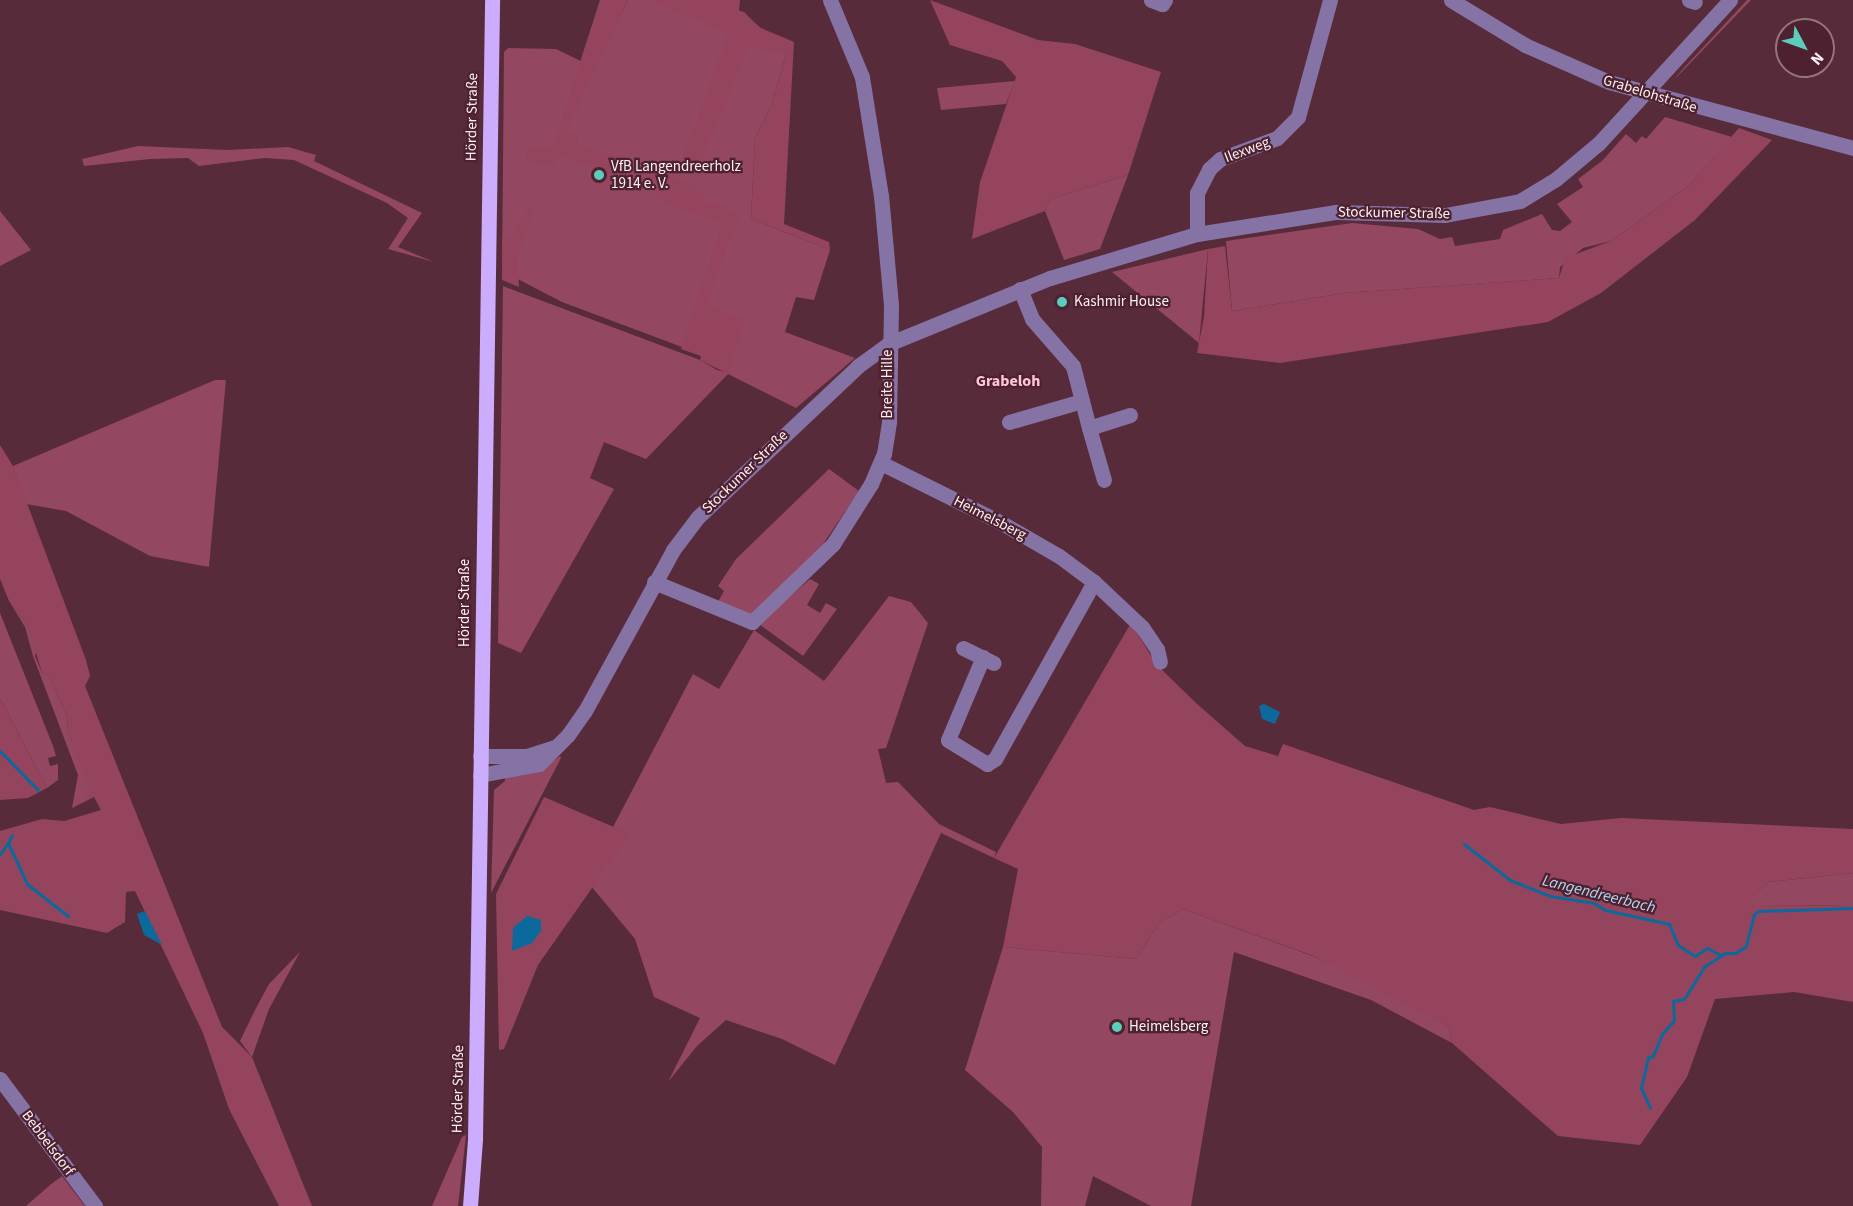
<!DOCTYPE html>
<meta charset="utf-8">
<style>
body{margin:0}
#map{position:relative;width:1853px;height:1206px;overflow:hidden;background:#582b3a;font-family:"Source Sans 3",sans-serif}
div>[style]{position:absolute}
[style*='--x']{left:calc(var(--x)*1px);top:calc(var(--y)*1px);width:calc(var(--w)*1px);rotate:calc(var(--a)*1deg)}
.green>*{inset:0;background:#934760}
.forest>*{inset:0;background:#95445e}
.water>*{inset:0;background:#0c699c}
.stream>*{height:3px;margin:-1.5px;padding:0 1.5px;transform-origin:1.5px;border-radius:1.5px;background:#0c699c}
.minor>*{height:15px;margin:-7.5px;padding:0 7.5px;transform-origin:7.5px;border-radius:7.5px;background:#8573a5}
.major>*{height:15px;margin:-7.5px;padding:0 7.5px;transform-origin:7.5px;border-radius:7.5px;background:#cbacfd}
.dots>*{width:16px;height:16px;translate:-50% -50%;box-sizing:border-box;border:3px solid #4d212f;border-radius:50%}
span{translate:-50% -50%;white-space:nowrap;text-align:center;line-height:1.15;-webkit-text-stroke:4.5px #4d212f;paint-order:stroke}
.street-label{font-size:15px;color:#fdf0f3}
.poi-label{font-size:15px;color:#fdf0f3}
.left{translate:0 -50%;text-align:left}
.neighbourhood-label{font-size:16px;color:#ffc5d4;font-weight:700}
.water-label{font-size:16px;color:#b2d8f5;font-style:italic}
.north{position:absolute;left:1775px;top:18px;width:60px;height:60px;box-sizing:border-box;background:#4d212f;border:2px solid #93747d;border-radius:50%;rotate:131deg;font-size:16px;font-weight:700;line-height:24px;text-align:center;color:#fdf0f3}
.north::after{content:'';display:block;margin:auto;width:21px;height:27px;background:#5bcebb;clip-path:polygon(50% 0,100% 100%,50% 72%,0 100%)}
</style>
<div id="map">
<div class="green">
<i style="clip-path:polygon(628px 0,693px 0,744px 12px,786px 54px,772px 104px,755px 138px,751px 219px,830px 250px,814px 300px,796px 297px,785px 332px,855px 358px,796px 408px,728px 374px,646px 459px,604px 442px,590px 478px,614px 489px,521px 653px,498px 643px,503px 286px,700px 360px,717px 370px,728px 373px,730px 365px,562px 302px,502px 271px,504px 52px,508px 48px,556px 49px,595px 68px)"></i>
<i style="clip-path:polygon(1747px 0,1751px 0,1674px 80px,1681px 71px)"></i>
<i style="clip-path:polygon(1015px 81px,1006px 104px,941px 110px,937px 88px)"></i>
<i style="clip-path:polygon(1665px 117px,1732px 137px,1687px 187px,1611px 241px,1583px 248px,1560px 267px,1559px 278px,1344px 293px,1232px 311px,1226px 241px,1352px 223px,1418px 229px,1440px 239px,1452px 237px,1455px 246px,1500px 239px,1503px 230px,1542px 214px,1552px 230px,1560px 231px,1572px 222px,1557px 204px,1583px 187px,1578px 179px,1602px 161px,1626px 134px,1636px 143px,1642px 136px,1646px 139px)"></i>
<i style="clip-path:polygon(138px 146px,227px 150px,288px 147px,316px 155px,314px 161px,422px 213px,398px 247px,434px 262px,388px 249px,408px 218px,387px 203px,294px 160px,265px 158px,199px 166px,188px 158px,150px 159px,84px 166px,82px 159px)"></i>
<i style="clip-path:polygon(1128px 175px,1100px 249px,1064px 260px,1045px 211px,1051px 199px)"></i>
<i style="clip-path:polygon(0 211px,31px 250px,0 266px)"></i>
<i style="clip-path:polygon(1208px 249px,1199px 343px,1112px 272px)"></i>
<i style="clip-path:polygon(215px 380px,226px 380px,209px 567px,150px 556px,66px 511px,26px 504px,13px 466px)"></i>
<i style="clip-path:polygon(829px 469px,859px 491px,817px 553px,750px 615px,718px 602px,724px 591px,718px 586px,736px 559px)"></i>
<i style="clip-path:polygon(810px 579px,819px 584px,807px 605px,820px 613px,826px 603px,837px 609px,803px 656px,759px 624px)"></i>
<i style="clip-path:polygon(889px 596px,911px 602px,928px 623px,886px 748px,878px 749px,886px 783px,898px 782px,939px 824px,996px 852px,994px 858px,941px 833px,835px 1065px,782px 1039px,726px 1020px,697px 1046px,668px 1082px,700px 1018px,654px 997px,635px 939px,591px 886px,629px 834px,613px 827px,693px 674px,719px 689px,754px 630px,824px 681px)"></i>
<i style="clip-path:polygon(9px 601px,28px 626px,37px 649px,35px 656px,42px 673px,50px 677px,67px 717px,68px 732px,94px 797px,72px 808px,78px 775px,33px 656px,25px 627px)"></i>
<i style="clip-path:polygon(0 613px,53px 746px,56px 756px,48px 758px,50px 766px,58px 764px,58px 780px,47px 788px,0 698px)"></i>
<i style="clip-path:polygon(560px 756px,561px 758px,491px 893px,494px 790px,505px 781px,505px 778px,542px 769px)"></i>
<i style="clip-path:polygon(1853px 873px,1853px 905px,1754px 906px,1749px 900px,1769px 882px)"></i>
<i style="clip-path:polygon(1183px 909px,1310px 955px,1373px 984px,1449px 1027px,1452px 1043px,1371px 1000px,1234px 952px,1191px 1206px,1151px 1206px,1093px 1176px,1085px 1206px,1041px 1206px,1042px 1147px,1013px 1112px,965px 1070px,1003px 947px,1136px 959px,1159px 923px)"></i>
<i style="clip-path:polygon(300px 952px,269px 1009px,252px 1057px,240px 1041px,254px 1012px,269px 984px)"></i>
<i style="clip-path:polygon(466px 1135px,458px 1206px,432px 1206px,462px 1137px)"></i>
<i style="clip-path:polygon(62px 1176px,85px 1206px,26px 1206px,50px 1185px)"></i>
</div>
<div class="forest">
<i style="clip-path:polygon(600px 0,628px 0,566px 132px,579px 137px,577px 143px,692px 185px,711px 205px,716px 202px,739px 216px,706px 305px,746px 320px,728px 374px,700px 360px,701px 356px,681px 349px,721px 228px,719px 222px,655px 199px,657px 192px,564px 157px,558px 157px,552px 166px,526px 160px,529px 146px,553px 146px)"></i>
<i style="clip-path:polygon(651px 0,740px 0,739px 10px,761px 28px,794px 42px,784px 224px,829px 242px,830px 250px,751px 219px,755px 138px,772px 104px,786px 54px,749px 46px,700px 164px,683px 158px,728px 35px)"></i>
<i style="clip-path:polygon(930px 0,1038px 40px,1075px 44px,1161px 72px,1128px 175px,1051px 199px,1045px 211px,972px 239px,980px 182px,1016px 77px,1002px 61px,950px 45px)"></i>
<i style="clip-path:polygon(1739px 128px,1772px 140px,1695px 220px,1601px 293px,1548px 322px,1280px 363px,1197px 353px,1204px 317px,1208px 249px,1225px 246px,1232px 311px,1344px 293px,1559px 278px,1565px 258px,1611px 241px,1687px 187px)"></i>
<i style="clip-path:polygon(528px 208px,534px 210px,517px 256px,519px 287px,502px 280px,502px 240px,509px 238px)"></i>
<i style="clip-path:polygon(0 445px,13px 466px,86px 660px,90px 676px,85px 686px,222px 1027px,252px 1057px,312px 1206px,279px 1206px,229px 1109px,203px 1033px,135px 891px,126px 892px,125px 922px,107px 933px,0 910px,0 831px,42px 819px,64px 821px,101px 810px,94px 797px,85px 798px,88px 786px,68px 732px,67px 717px,50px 677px,42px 673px,28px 626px,9px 601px,0 579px)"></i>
<i style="clip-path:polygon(1131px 623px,1156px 664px,1196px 703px,1245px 746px,1278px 756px,1283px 744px,1474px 810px,1490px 807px,1561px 824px,1621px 818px,1853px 829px,1853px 873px,1769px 882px,1750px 900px,1754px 906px,1853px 905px,1853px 1002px,1794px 992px,1715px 999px,1687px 1077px,1640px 1145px,1558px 1136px,1452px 1043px,1449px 1027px,1311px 955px,1183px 909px,1159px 923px,1136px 959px,1003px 947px,1018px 869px,994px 858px)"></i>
<i style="clip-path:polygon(0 698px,47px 788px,28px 798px,0 800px)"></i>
<i style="clip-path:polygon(544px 797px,630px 834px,538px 965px,504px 1049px,499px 1050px,496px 894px)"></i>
</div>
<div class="water">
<i style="clip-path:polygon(1264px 704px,1280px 712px,1275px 724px,1262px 719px,1259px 706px)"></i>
<i style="clip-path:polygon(145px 911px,162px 945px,144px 935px,137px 914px)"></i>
<i style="clip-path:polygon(527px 916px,541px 920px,541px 931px,532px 943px,512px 951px,513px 928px)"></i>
</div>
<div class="stream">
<i style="--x:0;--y:751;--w:54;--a:45.7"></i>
<i style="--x:12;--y:835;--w:9;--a:117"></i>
<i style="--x:8;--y:843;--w:45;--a:65.1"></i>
<i style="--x:27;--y:884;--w:52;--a:38"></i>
<i style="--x:1464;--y:844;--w:58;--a:38"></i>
<i style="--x:1510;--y:880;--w:43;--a:21.8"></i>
<i style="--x:1550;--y:896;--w:45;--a:9"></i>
<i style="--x:1594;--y:903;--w:13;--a:32"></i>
<i style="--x:1605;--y:910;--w:66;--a:12.3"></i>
<i style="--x:1669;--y:924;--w:23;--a:67"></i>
<i style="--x:1678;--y:945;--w:20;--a:33"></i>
<i style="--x:1695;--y:956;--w:14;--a:-34"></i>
<i style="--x:1707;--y:948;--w:16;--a:27"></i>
<i style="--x:0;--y:854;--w:14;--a:-54"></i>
<i style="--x:1650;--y:1108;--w:22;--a:-114"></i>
<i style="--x:1641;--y:1088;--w:32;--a:-77"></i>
<i style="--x:1648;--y:1057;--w:5;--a:-11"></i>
<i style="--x:1653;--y:1056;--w:24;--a:-68"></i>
<i style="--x:1662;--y:1034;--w:18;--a:-49"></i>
<i style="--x:1674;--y:1020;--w:19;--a:-93"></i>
<i style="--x:1673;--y:1001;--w:11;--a:-10"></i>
<i style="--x:1684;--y:999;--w:39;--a:-58"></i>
<i style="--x:1705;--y:966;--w:24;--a:-33"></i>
<i style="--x:1725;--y:953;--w:10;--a:0"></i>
<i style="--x:1735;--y:953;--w:13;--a:-32"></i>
<i style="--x:1746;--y:946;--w:32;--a:-76"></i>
<i style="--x:1754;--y:915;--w:6;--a:-45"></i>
<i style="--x:1758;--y:911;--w:95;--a:-1.8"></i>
</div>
<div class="minor">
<i style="--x:1151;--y:0;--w:12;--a:20"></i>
<i style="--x:1162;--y:4;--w:5;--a:-53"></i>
<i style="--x:1451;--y:0;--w:87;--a:31.3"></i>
<i style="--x:1525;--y:45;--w:92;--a:23.8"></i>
<i style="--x:1609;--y:82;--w:253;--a:15.1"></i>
<i style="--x:1689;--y:0;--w:6;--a:18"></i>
<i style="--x:1197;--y:234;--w:41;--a:-90"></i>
<i style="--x:1197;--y:193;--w:27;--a:-63"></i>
<i style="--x:1209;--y:169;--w:15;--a:-42"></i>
<i style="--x:1220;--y:159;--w:61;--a:-20.2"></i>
<i style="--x:1277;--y:138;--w:30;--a:-45"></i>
<i style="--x:1298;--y:117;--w:121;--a:-74.7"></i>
<i style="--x:1020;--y:289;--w:32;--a:68"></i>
<i style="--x:1032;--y:319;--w:62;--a:48.9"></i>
<i style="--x:1073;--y:366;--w:64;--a:75.5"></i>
<i style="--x:1089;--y:428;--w:43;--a:-17.6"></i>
<i style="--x:1009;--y:422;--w:76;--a:-16"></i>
<i style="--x:1089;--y:428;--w:54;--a:73.9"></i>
<i style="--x:881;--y:463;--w:133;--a:26.4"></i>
<i style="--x:1000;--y:522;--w:68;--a:30"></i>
<i style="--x:1059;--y:556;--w:44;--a:36.6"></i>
<i style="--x:1094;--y:582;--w:66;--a:43.2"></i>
<i style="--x:1142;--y:627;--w:27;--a:56"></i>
<i style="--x:1157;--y:649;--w:13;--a:77"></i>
<i style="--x:654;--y:582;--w:106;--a:22.2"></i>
<i style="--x:752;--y:622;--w:112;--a:-43.9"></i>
<i style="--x:833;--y:544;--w:71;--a:-57.7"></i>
<i style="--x:871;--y:484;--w:33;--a:-67"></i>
<i style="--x:884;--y:454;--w:33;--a:-81"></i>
<i style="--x:889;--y:421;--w:116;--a:-89"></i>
<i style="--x:891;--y:305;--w:109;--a:-95.2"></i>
<i style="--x:881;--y:196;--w:121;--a:-99.1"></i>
<i style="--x:862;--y:77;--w:83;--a:-112.6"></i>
<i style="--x:963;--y:648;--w:34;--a:26"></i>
<i style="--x:983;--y:657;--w:90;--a:112.9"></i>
<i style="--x:948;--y:740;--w:46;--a:31.6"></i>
<i style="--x:987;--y:764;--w:9;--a:-32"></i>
<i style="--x:995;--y:759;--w:203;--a:-60.8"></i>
<i style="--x:480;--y:756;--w:47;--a:0"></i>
<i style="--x:527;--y:756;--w:28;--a:-18"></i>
<i style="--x:480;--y:775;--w:60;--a:-10.6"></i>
<i style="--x:539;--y:764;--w:41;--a:-45"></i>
<i style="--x:568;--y:735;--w:29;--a:-55"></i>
<i style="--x:585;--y:711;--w:183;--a:-61.3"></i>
<i style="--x:673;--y:550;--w:41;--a:-52.9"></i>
<i style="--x:698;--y:517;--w:220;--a:-43.3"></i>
<i style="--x:858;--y:366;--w:37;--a:-36"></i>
<i style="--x:888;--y:344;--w:175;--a:-22.2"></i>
<i style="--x:1050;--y:278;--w:153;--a:-16.7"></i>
<i style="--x:1197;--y:234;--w:141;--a:-9"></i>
<i style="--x:1336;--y:212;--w:109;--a:1.6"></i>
<i style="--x:1445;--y:215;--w:76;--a:-10.6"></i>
<i style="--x:1520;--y:201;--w:42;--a:-31.4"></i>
<i style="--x:1556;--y:179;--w:56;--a:-39.9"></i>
<i style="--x:1599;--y:143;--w:194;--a:-47.5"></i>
<i style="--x:0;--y:1079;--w:159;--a:53.2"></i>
</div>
<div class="major">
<i style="--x:470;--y:1206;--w:67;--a:-85.7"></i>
<i style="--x:475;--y:1139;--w:1139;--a:-89.14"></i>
</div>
<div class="dots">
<i style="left:599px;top:175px;background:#5bcebb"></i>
<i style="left:1062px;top:302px;background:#5bcebb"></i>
<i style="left:1117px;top:1027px;background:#5bcebb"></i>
</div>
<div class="street-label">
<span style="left:1650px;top:94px;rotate:17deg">Grabelohstraße</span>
<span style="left:472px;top:117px;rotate:-89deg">Hörder Straße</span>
<span style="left:1247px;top:150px;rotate:-21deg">Ilexweg</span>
<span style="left:1394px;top:213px;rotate:1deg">Stockumer Straße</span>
<span style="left:888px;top:384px;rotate:-90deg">Breite Hille</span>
<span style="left:745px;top:472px;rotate:-44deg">Stockumer Straße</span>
<span style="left:990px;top:518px;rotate:27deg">Heimelsberg</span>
<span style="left:465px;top:603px;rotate:-90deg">Hörder Straße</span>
<span style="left:458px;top:1089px;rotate:-89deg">Hörder Straße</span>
<span style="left:48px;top:1143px;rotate:53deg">Bebbelsdorf</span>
</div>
<div class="poi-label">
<span class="left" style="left:611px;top:175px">VfB Langendreerholz<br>1914 e. V.</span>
<span class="left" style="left:1074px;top:302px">Kashmir House</span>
<span class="left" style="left:1129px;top:1027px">Heimelsberg</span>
</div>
<div class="neighbourhood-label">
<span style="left:1008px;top:381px">Grabeloh</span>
</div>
<div class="water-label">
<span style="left:1599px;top:894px;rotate:14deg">Langendreerbach</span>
</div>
<div class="north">N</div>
</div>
